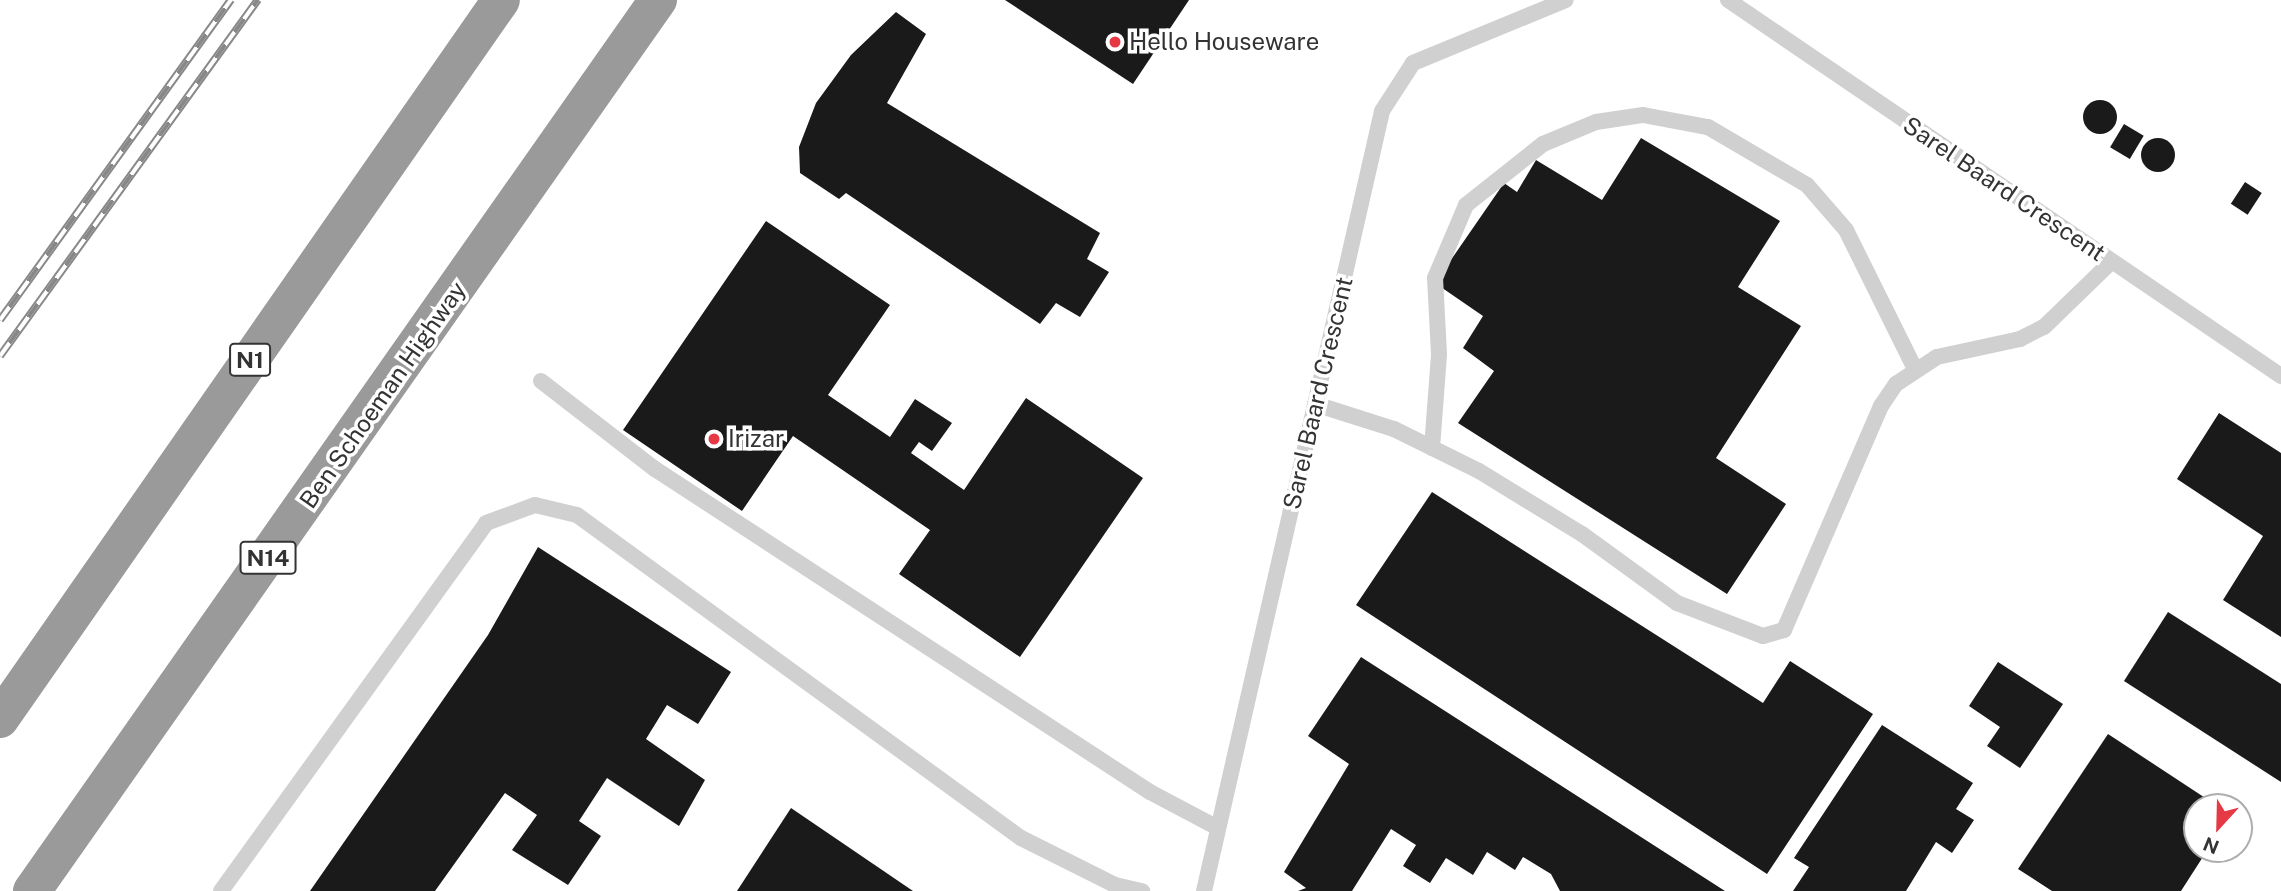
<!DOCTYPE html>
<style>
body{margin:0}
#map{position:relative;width:2281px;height:891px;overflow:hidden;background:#fff;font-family:"Public Sans",sans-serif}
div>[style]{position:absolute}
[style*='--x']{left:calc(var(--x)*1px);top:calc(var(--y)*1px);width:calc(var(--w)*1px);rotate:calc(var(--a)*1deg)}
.building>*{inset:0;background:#1a1a1a;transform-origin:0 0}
.round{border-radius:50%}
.lane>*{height:16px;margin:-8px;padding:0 8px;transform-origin:8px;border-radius:8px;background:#d0d0d0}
.highway>*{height:38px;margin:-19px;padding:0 19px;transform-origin:19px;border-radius:19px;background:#9a9a9a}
.rail>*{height:8px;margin-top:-4px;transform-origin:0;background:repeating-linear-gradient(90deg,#fff 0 16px,#888 0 32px);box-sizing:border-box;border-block:2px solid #888}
.dots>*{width:19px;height:19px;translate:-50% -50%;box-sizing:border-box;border:4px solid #fff;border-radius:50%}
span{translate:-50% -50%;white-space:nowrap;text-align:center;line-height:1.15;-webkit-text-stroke:7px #fff;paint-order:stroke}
.shield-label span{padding:2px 5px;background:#fff;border:2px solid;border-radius:5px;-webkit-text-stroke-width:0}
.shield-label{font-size:23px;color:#333;font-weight:700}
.poi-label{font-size:24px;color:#333}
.left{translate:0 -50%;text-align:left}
.street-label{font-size:24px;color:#333}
.north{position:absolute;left:2183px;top:793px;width:70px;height:70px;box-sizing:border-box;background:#fff;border:2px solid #adadad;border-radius:50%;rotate:202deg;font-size:19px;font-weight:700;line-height:28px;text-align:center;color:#333}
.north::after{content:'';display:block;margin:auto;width:24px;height:32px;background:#e63946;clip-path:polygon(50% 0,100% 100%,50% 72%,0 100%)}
</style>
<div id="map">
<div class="building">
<i style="clip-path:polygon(1005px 0,1189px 0,1133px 84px)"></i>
<i style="clip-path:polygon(896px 12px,926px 34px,887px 103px,1100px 233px,1087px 259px,1109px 272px,1080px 317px,1056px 303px,1040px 324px,846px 193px,839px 199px,800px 173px,799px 147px,816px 103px,851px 55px)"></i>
<i class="round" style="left:2083px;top:100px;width:34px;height:34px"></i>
<i style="left:2124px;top:124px;width:23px;height:27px;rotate:31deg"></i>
<i style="clip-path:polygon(1641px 138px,1780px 221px,1738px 287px,1801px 326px,1716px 458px,1786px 504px,1727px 594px,1458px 423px,1494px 371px,1463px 348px,1483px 316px,1435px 283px,1504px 183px,1517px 192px,1536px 160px,1602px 200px)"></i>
<i class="round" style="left:2141px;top:138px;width:34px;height:34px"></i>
<i style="left:2245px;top:182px;width:20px;height:26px;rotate:33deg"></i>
<i style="clip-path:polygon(766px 221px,890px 305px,828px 395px,890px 437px,915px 399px,952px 423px,932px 451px,919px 442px,911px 453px,964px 490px,1026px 398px,1143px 478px,1020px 657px,899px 574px,930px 530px,793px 436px,742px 511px,623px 430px)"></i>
<i style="clip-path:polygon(2219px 413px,2281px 453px,2281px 637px,2223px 600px,2263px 536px,2177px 479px)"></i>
<i style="clip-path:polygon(1432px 492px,1763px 703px,1790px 661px,1873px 714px,1767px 874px,1356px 605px)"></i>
<i style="clip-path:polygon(538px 547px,731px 672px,698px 724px,667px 705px,646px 739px,705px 780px,679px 826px,607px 778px,579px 821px,601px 836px,568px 885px,512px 850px,537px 815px,505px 793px,435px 891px,310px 891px,488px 635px)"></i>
<i style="clip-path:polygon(2168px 612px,2281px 684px,2281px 782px,2124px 681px)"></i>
<i style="clip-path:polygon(1361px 657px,1725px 891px,1560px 891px,1551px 874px,1523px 857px,1515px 870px,1487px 852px,1473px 875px,1446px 858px,1430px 883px,1403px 866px,1416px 845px,1391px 829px,1352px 891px,1298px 891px,1306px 888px,1284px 872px,1349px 764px,1308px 736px)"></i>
<i style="clip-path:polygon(1998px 662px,2063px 704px,2020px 768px,1987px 746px,2000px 727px,1969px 706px)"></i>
<i style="clip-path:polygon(1882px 725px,1973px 783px,1956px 809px,1974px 820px,1952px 853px,1936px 842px,1906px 891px,1793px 891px,1809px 867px,1794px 858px)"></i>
<i style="clip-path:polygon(2108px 734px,2219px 807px,2197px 807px,2197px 849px,2208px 849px,2181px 891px,2052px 891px,2018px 869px)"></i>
<i style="clip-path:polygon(791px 808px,913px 891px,737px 891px)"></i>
</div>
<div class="lane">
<i style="--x:1728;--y:0;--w:669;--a:34.21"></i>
<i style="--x:541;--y:381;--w:144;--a:37.7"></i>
<i style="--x:655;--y:469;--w:591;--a:33.13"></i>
<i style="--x:1150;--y:792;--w:77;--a:27.9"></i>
<i style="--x:1315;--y:404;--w:83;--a:17.6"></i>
<i style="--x:1394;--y:429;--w:95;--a:26.3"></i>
<i style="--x:1479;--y:471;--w:121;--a:31.5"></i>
<i style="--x:1582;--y:534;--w:117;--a:36"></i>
<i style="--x:1677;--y:603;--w:92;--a:21"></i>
<i style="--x:1763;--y:636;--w:22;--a:-16"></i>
<i style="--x:1784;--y:630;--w:244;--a:-66.6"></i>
<i style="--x:1881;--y:406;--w:27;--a:-56"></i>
<i style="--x:1896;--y:384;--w:49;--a:-33.4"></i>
<i style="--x:1937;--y:357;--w:85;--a:-12.2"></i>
<i style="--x:2020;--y:339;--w:27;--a:-27"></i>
<i style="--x:2044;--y:327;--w:93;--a:-44.1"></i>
<i style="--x:1432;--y:448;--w:94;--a:-85.7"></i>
<i style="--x:1439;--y:354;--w:76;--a:-93"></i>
<i style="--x:1435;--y:278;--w:79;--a:-67"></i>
<i style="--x:1466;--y:205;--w:98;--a:-38.4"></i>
<i style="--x:1543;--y:144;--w:57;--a:-22.5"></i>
<i style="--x:1596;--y:122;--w:48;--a:-8.5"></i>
<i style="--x:1643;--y:115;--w:66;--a:10.5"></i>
<i style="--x:1708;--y:127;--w:115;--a:30.4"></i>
<i style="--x:1807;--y:185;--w:60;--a:49.1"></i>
<i style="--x:1846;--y:230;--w:155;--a:63.6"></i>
<i style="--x:221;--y:891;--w:453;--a:-54.2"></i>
<i style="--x:486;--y:523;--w:52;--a:-20.2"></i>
<i style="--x:535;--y:505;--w:43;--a:13.4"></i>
<i style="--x:577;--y:515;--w:549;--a:36.04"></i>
<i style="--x:1021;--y:838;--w:105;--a:26.6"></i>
<i style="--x:1115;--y:885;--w:28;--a:13"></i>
<i style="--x:1204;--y:891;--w:800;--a:-77.14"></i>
<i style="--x:1382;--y:111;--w:57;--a:-57.1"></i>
<i style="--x:1413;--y:63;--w:165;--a:-22.4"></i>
</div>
<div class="highway">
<i style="--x:0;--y:719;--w:876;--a:-55.13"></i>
<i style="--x:32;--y:891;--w:1089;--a:-54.91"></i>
</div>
<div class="rail">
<i style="--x:0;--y:320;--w:395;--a:-54.2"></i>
<i style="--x:0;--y:356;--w:440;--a:-54.1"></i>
</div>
<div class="dots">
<i style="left:1115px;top:42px;background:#e63946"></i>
<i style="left:714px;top:439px;background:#e63946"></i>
</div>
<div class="shield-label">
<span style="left:250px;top:360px">N1</span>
<span style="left:268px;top:558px">N14</span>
</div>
<div class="poi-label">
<span class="left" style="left:1129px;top:42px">Hello Houseware</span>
<span class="left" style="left:728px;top:439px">Irizar</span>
</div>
<div class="street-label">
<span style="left:2004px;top:189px;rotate:34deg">Sarel Baard Crescent</span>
<span style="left:1318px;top:393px;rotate:-77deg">Sarel Baard Crescent</span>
<span style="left:383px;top:395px;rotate:-55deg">Ben Schoeman Highway</span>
</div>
<div class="north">N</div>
</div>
